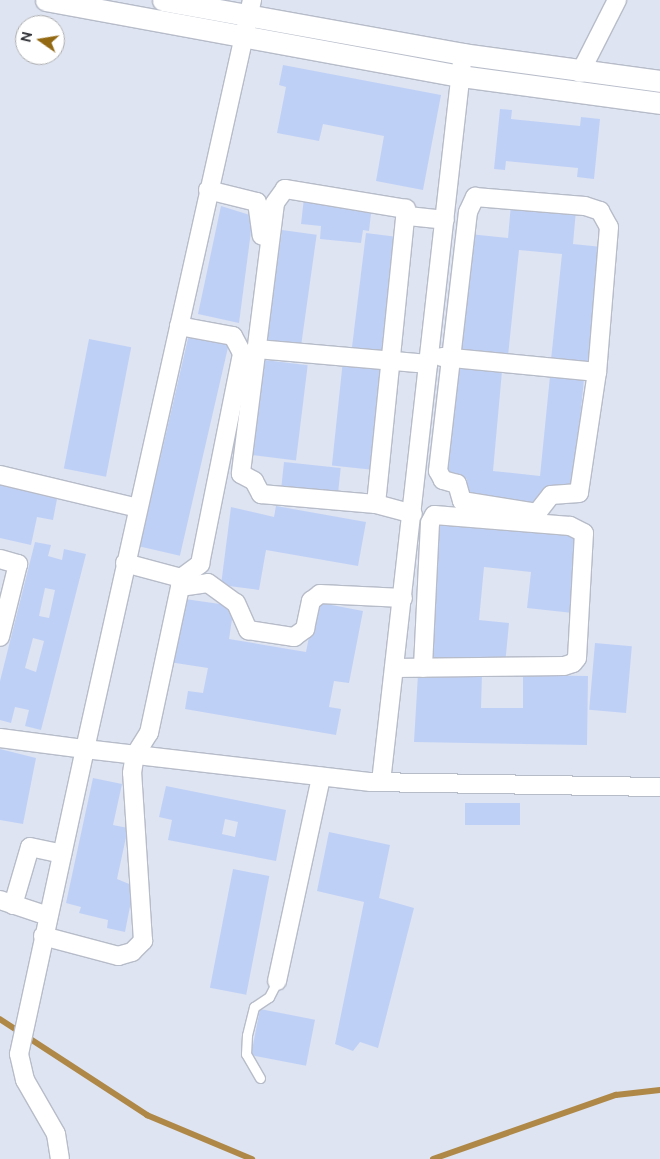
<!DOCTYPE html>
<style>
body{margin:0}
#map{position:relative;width:660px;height:1159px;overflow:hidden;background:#dee4f1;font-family:Ubuntu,sans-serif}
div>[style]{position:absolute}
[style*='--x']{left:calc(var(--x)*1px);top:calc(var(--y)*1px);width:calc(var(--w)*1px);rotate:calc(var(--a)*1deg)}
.stream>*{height:5.5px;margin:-2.75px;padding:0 2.75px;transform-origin:2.75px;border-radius:2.75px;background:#af8847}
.building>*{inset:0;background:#bfd0f7;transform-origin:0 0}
.roads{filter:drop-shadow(1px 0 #b7bcc9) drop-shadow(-1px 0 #b7bcc9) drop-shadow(0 1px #b7bcc9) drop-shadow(0 -1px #b7bcc9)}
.service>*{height:9px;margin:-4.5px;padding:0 4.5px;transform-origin:4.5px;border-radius:4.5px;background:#fff}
.minor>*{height:18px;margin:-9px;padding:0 9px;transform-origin:9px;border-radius:9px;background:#fff}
.tertiary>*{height:21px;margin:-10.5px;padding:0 10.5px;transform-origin:10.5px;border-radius:10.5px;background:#fff}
span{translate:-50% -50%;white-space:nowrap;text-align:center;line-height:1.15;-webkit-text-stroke:4.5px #fff;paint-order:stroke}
.north{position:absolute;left:15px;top:15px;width:50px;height:50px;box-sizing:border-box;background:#fff;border:1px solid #acadaf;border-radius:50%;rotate:283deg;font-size:14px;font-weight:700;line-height:20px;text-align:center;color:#303237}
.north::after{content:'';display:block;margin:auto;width:18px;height:22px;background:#936913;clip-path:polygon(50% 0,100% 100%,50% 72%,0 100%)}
</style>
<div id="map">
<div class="stream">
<i style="--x:0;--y:1019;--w:176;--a:33.1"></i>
<i style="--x:147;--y:1115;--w:114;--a:22.7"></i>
<i style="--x:433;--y:1159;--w:194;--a:-19.3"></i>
<i style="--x:616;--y:1095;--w:44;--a:-6.5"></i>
</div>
<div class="building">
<i style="clip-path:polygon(283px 65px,441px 95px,423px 190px,376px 181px,384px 136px,323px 124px,319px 141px,277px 133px,286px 87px,279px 85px)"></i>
<i style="clip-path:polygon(500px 109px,512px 110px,511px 119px,580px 126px,581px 117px,600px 119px,594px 179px,577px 177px,578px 168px,506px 161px,505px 170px,494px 169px)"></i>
<i style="clip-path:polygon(304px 198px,372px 205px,369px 231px,363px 230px,361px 243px,320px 239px,321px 226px,301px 224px)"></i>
<i style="clip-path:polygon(511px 204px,576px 210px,573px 244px,602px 247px,591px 364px,551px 360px,562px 254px,519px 250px,508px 356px,458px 351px,469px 234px,508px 238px)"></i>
<i style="clip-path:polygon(221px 206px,253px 216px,239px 323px,198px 314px)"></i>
<i style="left:282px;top:230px;width:35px;height:113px;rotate:8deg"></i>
<i style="left:366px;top:233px;width:34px;height:117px;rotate:7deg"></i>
<i style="left:189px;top:334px;width:41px;height:218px;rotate:13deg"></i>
<i style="left:89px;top:339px;width:43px;height:132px;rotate:11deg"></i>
<i style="left:265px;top:360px;width:43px;height:96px;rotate:7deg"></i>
<i style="left:343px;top:360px;width:38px;height:106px;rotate:6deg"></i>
<i style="clip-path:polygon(455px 366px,502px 371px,493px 471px,540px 476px,550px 376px,584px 379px,573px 490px,545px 487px,538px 503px,466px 496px,467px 479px,444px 476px)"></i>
<i style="left:284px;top:462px;width:57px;height:30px;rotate:6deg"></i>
<i style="clip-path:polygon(0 485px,57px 499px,53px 520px,37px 517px,31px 545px,0 538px)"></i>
<i style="clip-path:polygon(276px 506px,366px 522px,358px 566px,266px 550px,259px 590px,221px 585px,231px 507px,274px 517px)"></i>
<i style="clip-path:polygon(438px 521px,581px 535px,573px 613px,527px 608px,531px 572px,484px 567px,479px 620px,509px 623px,505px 665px,424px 657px)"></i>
<i style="clip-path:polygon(evenodd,35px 542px,51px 545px,48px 556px,62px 560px,64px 549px,86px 554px,41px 730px,25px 726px,29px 710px,15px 707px,11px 723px,0 720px,0 681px,35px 542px,45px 588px,55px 590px,49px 618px,39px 616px,45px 588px,35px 542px,33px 638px,44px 641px,36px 672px,25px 668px,33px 638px)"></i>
<i style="clip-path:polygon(178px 598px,234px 606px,229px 639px,306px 652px,316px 602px,363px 611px,349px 683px,334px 681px,329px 707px,341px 709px,336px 735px,185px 709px,188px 691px,203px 693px,208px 668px,169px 662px)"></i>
<i style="left:595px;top:643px;width:37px;height:67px;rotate:5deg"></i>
<i style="clip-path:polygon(418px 674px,482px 674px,481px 708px,523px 708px,523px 675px,588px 676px,587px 745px,414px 742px)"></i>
<i style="clip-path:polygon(0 749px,36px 758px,23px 824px,0 820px)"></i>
<i style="clip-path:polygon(93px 778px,122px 784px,113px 825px,128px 828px,117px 879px,134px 886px,125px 932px,107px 928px,108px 920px,79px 913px,81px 907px,66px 903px)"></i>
<i style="clip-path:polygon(evenodd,166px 786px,286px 810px,276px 861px,168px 840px,172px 820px,159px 817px,166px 786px,225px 819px,238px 822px,235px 837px,222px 834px,225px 819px)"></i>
<i style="left:520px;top:803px;width:22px;height:55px;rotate:90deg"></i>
<i style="clip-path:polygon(329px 832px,390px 845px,379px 898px,414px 908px,378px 1048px,360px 1042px,353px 1051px,335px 1044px,364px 902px,317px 891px)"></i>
<i style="left:233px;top:869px;width:37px;height:121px;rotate:11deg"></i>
<i style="left:260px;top:1009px;width:56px;height:47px;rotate:11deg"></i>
</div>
<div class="roads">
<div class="service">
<i style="--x:260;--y:1078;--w:28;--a:-120"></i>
<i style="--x:246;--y:1054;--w:19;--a:-87"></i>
<i style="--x:247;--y:1035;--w:29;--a:-76"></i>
<i style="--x:254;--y:1007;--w:18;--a:-34"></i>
<i style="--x:269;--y:997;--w:18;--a:-63"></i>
</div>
<div class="minor">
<i style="--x:252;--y:0;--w:767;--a:102.57"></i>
<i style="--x:85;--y:749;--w:288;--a:6.6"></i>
<i style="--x:371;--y:782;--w:289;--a:1"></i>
<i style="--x:580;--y:73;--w:82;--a:-63.1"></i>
<i style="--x:208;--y:190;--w:50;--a:13.8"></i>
<i style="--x:257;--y:202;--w:34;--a:82"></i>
<i style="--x:475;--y:197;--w:110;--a:4.7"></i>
<i style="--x:585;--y:206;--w:16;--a:18"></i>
<i style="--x:600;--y:211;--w:18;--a:61"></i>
<i style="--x:609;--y:227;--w:145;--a:94.7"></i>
<i style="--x:597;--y:372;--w:122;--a:98.5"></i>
<i style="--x:579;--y:493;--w:28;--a:176"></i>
<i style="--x:551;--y:495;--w:23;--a:128"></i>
<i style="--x:537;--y:513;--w:76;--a:-170.9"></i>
<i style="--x:462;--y:501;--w:18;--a:-106"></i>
<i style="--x:457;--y:484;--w:15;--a:-164"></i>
<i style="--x:443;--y:480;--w:10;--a:-119"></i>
<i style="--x:438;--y:471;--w:261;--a:-83.4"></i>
<i style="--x:468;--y:212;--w:17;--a:-65"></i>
<i style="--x:408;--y:216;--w:37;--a:6"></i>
<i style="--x:257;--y:349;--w:172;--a:5"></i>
<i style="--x:442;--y:357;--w:156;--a:5.5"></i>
<i style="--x:0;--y:475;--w:142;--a:13.4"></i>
<i style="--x:376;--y:504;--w:297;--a:-84.2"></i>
<i style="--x:406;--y:209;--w:123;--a:-170.6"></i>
<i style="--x:285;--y:189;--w:17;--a:126"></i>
<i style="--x:275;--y:203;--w:273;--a:97.2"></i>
<i style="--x:241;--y:474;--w:15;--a:28"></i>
<i style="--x:254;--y:481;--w:15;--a:62"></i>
<i style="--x:261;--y:494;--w:115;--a:5"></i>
<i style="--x:376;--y:504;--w:38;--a:15"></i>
<i style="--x:0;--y:559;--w:19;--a:16"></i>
<i style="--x:18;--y:564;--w:75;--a:103.9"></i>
<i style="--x:125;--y:563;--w:58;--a:15"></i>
<i style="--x:181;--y:578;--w:24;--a:-36"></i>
<i style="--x:200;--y:564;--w:215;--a:-78.7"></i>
<i style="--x:242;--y:353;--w:19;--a:-118"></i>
<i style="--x:233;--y:336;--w:55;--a:-169.5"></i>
<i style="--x:394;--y:668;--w:170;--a:-0.7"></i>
<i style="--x:564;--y:666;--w:9;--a:-18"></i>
<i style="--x:573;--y:663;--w:6;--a:-51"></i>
<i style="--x:577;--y:658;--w:125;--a:-86.8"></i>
<i style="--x:584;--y:533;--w:16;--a:-153"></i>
<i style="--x:570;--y:526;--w:136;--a:-175.4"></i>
<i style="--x:434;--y:515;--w:9;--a:117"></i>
<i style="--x:430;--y:523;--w:145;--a:92.8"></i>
<i style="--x:0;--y:738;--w:86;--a:7.4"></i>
<i style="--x:85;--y:749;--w:312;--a:102.2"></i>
<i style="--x:19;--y:1054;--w:27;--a:77"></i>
<i style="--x:25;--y:1080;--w:62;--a:60.1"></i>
<i style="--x:56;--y:1134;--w:25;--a:81"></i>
<i style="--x:381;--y:782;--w:725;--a:-83.58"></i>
<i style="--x:0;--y:900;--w:51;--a:18.4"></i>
<i style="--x:13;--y:905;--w:60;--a:-73.7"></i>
<i style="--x:30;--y:847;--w:33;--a:12"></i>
<i style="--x:43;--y:936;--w:78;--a:14.9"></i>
<i style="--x:118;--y:956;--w:15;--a:-16"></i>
<i style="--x:132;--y:952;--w:16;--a:-45"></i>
<i style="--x:143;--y:941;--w:168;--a:-93.7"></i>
<i style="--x:132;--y:773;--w:18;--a:-81"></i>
<i style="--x:135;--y:755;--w:26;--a:-58"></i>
<i style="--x:149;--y:733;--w:149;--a:-78"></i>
<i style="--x:180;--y:587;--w:28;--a:-8"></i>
<i style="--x:208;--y:583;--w:34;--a:36"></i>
<i style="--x:236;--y:603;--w:30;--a:66"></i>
<i style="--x:248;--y:630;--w:47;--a:8.7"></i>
<i style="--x:294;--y:637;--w:14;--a:-36"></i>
<i style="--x:305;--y:629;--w:29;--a:-78"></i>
<i style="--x:311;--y:601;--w:11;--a:-38"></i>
<i style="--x:320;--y:594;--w:83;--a:2.8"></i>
<i style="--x:277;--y:981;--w:209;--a:-77.8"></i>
</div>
<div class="tertiary">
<i style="--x:46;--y:0;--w:422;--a:10.4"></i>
<i style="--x:461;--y:76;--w:201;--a:7.7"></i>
<i style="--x:163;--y:0;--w:305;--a:10.2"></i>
<i style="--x:463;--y:54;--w:199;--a:7.8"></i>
</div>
</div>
<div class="north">N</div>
</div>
